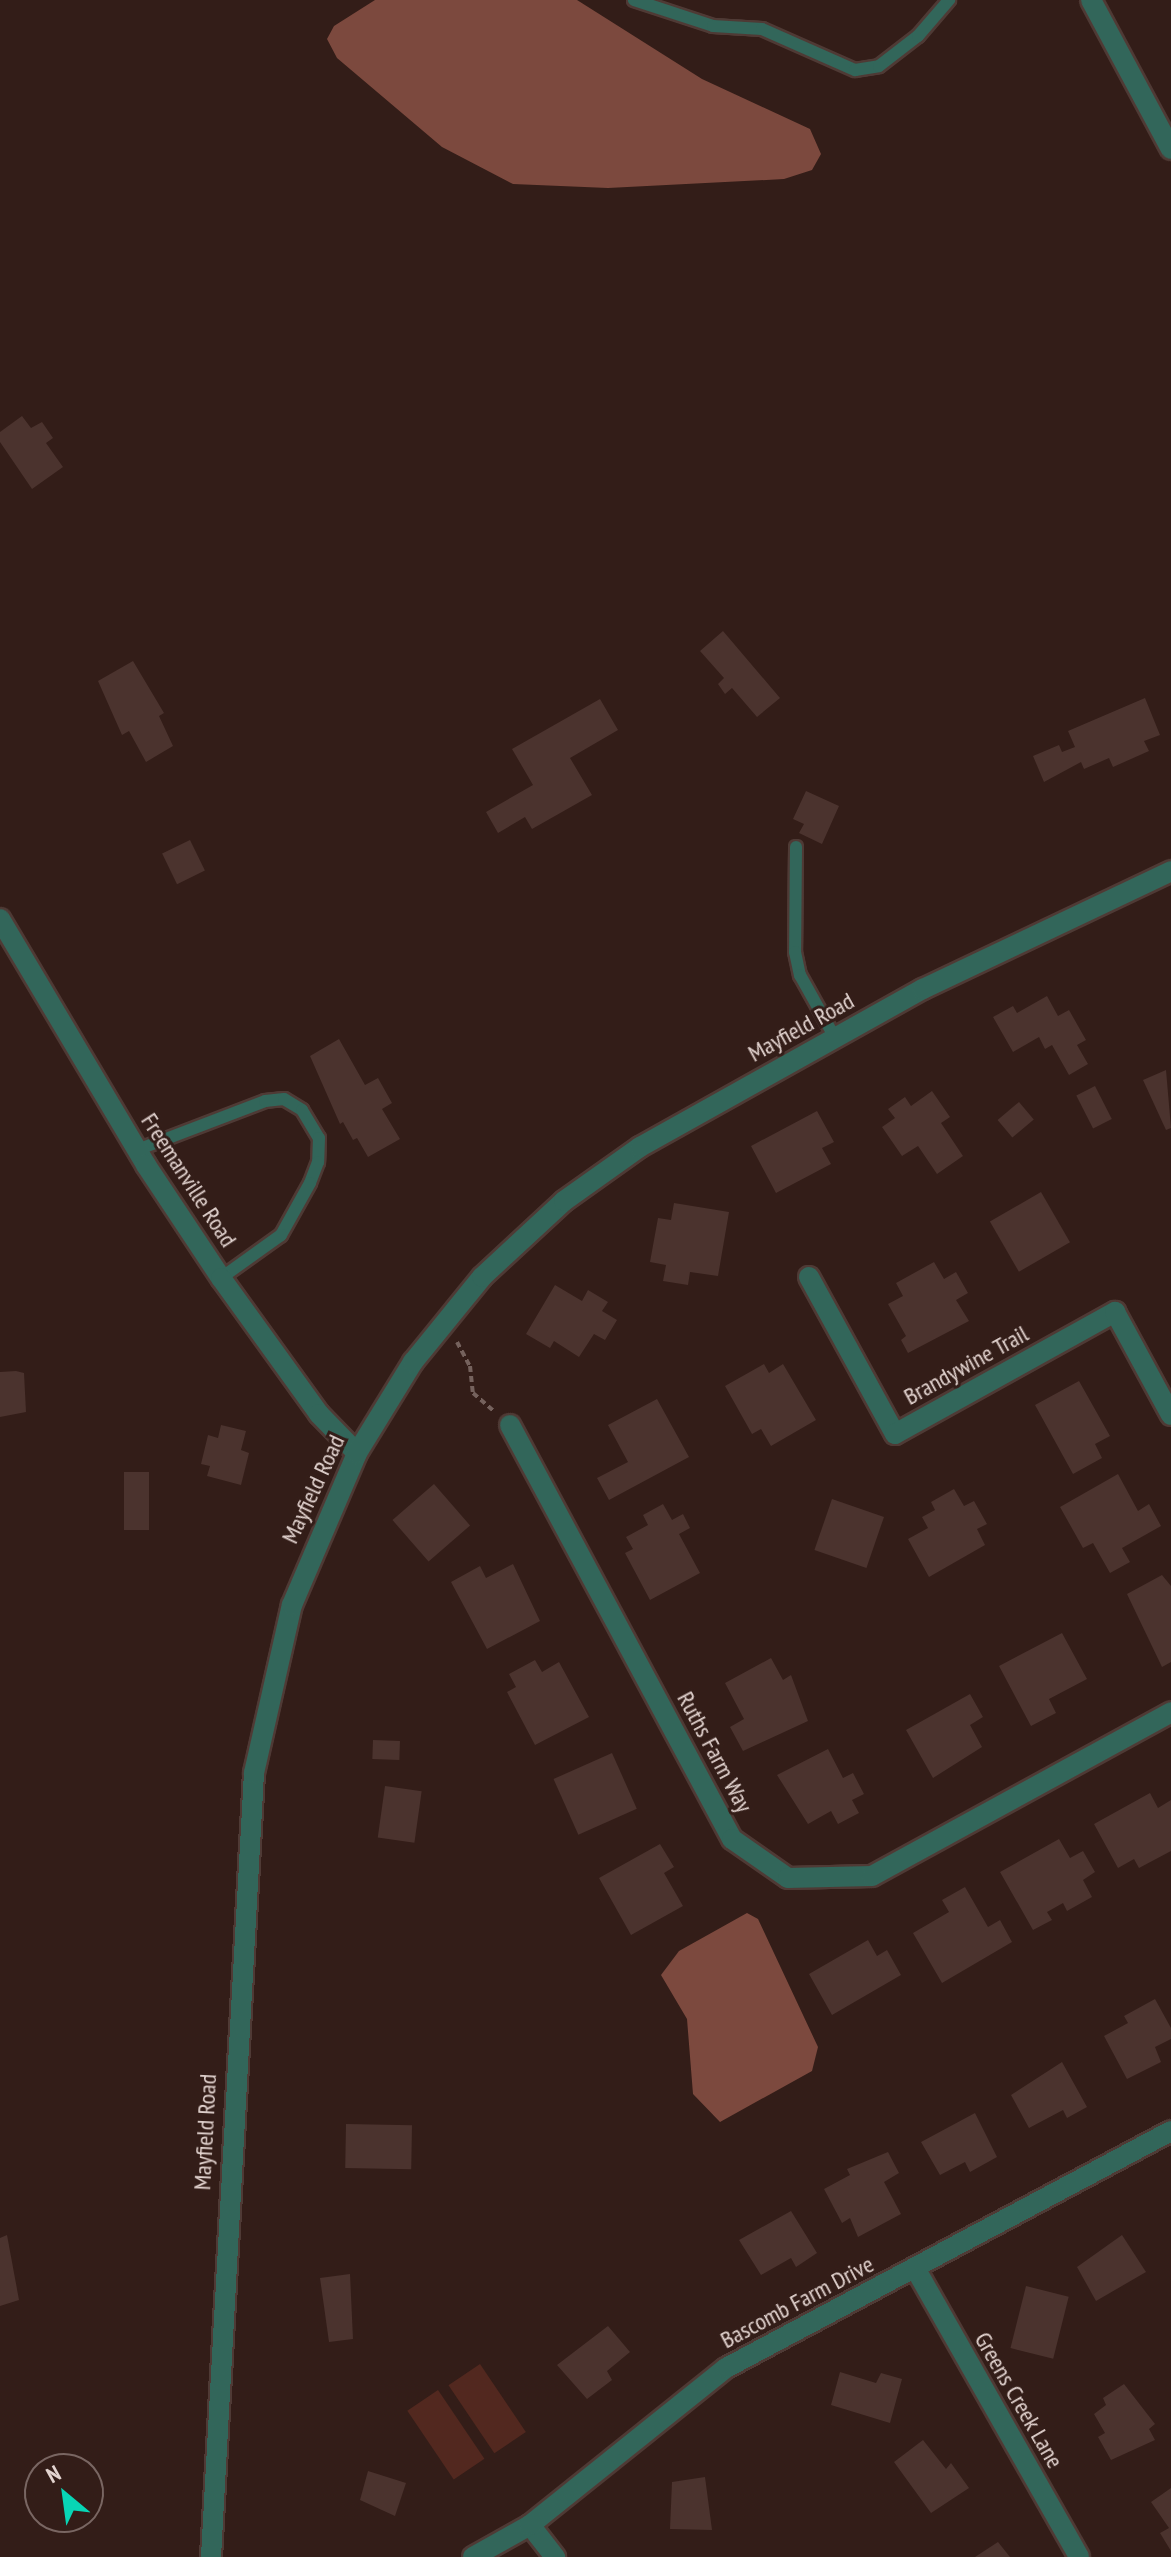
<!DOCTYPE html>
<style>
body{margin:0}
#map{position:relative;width:1171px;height:2557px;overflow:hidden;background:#331d18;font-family:"PT Sans Narrow",sans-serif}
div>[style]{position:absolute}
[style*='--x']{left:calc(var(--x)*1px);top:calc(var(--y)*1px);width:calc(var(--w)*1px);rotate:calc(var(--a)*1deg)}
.green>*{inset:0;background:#52281f;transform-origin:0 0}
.water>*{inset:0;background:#7c493e}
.building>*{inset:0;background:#4b332e;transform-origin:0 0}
.path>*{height:4px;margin-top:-2px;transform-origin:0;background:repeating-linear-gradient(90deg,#75625d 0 6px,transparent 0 10px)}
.roads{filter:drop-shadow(2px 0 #4f3a35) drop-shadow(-2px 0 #4f3a35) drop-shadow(0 2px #4f3a35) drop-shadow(0 -2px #4f3a35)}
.service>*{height:12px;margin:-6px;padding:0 6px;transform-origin:6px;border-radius:6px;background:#32665a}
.minor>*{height:20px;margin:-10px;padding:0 10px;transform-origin:10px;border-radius:10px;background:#32665a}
.tertiary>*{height:20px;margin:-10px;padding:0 10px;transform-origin:10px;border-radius:10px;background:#32665a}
span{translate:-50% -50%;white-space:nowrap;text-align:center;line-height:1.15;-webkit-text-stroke:6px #331d18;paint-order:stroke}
.street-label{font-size:24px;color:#e3d4d0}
.north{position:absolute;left:24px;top:2453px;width:80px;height:80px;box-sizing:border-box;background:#331d18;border:2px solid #796662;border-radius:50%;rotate:331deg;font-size:22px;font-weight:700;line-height:32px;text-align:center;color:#e3d4d0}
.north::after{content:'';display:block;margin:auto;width:28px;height:36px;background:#08d5b5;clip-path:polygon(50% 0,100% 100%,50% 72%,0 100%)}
</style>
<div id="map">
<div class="green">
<i style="left:480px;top:2364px;width:82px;height:38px;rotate:56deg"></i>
<i style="left:438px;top:2390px;width:83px;height:37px;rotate:56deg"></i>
</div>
<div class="water">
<i style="clip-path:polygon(375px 0,577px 0,702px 79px,810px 129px,821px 154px,812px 170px,784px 179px,608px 188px,513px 184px,442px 147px,337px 58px,327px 39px,334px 26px)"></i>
<i style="clip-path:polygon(747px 1913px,758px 1919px,818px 2047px,812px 2071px,720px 2122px,693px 2094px,687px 2019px,661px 1975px,679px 1951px)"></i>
</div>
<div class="building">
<i style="clip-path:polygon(22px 416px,31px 428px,42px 422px,53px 438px,46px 443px,63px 467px,32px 489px,0 442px,0 432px)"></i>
<i style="clip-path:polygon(723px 631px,780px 698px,757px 717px,732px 688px,725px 694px,718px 684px,724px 678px,700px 651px)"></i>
<i style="clip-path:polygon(133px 661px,164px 713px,159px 716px,173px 746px,146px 762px,129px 731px,122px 735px,98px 681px)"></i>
<i style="clip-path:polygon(1145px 698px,1160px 735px,1144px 741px,1149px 751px,1113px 767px,1109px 758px,1084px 769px,1081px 762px,1044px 782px,1033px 756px,1059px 745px,1062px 752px,1075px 747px,1068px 731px)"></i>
<i style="clip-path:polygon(600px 699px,618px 730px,570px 758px,592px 795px,532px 829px,525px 817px,498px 833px,486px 812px,533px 785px,512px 749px)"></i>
<i style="clip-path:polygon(806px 791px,839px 806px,822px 844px,799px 833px,804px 824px,793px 819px)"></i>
<i style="left:190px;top:840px;width:34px;height:31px;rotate:64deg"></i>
<i style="clip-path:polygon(1047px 996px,1058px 1016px,1069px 1010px,1086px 1040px,1077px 1045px,1088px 1064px,1069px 1075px,1052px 1045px,1045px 1049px,1039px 1037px,1013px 1052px,993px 1017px,1013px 1006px,1017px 1013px)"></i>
<i style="clip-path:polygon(339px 1039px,365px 1085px,378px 1078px,392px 1103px,382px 1109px,400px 1139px,368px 1157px,357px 1138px,353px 1140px,343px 1122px,340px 1124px,310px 1056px)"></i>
<i style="clip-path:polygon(1166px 1070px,1171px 1128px,1166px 1130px,1143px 1080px)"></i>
<i style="left:1095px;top:1086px;width:37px;height:21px;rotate:63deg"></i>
<i style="clip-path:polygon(932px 1091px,950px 1117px,941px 1123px,963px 1156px,937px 1174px,918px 1146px,902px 1156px,882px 1127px,895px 1118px,888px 1109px,905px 1097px,911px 1106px)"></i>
<i style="left:1019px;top:1102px;width:23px;height:28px;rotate:50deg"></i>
<i style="clip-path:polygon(817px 1111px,834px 1142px,822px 1148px,831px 1164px,776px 1193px,751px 1146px)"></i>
<i style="left:1041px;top:1192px;width:58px;height:59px;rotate:60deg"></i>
<i style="clip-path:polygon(674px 1203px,729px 1212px,718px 1276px,690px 1272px,688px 1285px,663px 1281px,666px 1265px,650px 1262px,658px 1218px,671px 1220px)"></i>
<i style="clip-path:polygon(934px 1262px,944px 1279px,956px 1272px,968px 1293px,956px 1300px,969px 1321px,908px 1353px,901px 1340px,906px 1336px,888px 1304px,903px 1296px,896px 1283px)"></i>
<i style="clip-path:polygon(555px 1285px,582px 1301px,588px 1290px,608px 1302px,602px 1311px,617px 1320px,605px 1340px,594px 1334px,579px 1357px,554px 1341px,550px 1348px,526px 1334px)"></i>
<i style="clip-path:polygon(764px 1364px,769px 1373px,783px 1364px,816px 1420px,771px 1446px,761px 1429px,752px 1434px,725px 1386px)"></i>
<i style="clip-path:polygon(16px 1371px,24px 1373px,26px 1412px,0 1417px,0 1372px)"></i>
<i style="clip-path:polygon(1079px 1381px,1110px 1436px,1095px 1444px,1102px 1458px,1073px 1474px,1035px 1405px)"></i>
<i style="clip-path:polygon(657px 1399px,689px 1457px,609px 1500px,597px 1478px,628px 1462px,608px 1425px)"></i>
<i style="clip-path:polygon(221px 1425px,246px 1431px,241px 1450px,249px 1453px,241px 1485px,207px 1476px,210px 1466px,201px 1464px,208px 1435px,218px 1438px)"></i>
<i style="left:124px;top:1472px;width:25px;height:58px"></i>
<i style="clip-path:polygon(1118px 1474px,1138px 1511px,1149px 1504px,1161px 1526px,1122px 1548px,1130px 1562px,1110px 1573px,1093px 1543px,1083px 1548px,1060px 1507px)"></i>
<i style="left:434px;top:1484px;width:55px;height:55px;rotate:49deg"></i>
<i style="clip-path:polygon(954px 1489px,964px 1506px,974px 1501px,987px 1524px,977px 1529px,985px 1545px,929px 1577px,908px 1539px,928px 1528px,922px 1517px,935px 1510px,931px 1502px)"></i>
<i style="left:832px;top:1499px;width:55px;height:54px;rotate:19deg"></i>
<i style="clip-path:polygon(663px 1504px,672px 1520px,683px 1514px,690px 1528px,679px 1534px,700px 1573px,650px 1600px,625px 1553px,633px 1549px,626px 1537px,648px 1525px,643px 1515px)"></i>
<i style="clip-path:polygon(513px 1564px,540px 1621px,487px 1649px,451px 1582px,480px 1566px,486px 1578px)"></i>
<i style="clip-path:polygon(1162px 1575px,1171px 1586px,1171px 1662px,1162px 1667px,1127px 1594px)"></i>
<i style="clip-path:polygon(1062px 1633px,1087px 1679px,1049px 1699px,1056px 1713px,1031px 1726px,999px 1666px)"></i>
<i style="clip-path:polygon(771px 1658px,783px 1680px,791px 1675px,808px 1721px,743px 1751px,730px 1727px,744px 1719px,725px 1683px)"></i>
<i style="clip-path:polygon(535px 1660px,542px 1672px,559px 1662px,589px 1717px,535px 1745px,507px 1692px,516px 1687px,509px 1674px)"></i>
<i style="clip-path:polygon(970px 1694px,983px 1717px,970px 1725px,982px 1747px,933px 1778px,906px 1730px)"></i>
<i style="left:373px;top:1740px;width:27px;height:19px;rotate:2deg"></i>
<i style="clip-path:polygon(828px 1749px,843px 1778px,853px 1773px,864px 1794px,852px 1800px,859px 1813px,838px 1824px,831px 1811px,808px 1824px,777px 1775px)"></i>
<i style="left:612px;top:1753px;width:61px;height:64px;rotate:66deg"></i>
<i style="left:385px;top:1786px;width:37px;height:52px;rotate:8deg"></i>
<i style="clip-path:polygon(1150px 1793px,1158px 1808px,1171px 1800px,1171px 1851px,1139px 1868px,1134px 1859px,1118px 1868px,1094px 1824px)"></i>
<i style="clip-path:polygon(1059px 1839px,1070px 1858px,1083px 1851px,1095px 1872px,1083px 1880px,1092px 1897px,1067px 1911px,1063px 1903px,1047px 1912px,1052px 1920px,1033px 1930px,1000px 1872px)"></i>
<i style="clip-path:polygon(660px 1844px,674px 1867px,664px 1873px,683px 1906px,631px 1935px,599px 1878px)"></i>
<i style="clip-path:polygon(965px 1887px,988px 1927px,1000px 1920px,1012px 1942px,942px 1983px,913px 1933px,949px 1912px,942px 1900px)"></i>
<i style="clip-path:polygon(868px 1940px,877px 1956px,887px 1950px,901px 1975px,832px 2015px,809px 1974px)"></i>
<i style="clip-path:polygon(1155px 1999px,1171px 2028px,1171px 2039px,1155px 2047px,1161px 2062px,1127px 2079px,1104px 2036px,1128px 2023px,1124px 2016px)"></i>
<i style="clip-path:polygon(1062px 2062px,1087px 2107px,1067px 2118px,1063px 2110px,1029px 2128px,1011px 2095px)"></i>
<i style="clip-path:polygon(975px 2113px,997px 2157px,970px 2172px,965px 2162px,940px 2175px,921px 2142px)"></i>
<i style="left:346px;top:2124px;width:66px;height:44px;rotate:1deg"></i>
<i style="clip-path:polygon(888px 2152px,899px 2173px,884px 2182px,901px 2214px,858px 2237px,850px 2218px,842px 2223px,824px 2189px,850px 2175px,847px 2169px)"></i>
<i style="clip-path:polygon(791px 2211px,817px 2253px,796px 2267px,791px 2258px,761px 2275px,739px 2240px)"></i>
<i style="clip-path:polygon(7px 2235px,19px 2300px,0 2306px,0 2238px)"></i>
<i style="clip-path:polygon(1122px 2235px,1146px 2272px,1096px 2301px,1077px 2267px)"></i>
<i style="clip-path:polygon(350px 2274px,353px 2339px,329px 2342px,320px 2278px)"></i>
<i style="left:1026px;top:2286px;width:44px;height:64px;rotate:14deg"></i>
<i style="clip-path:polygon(608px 2326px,630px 2352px,607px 2371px,612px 2380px,587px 2399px,557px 2365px)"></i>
<i style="clip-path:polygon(840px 2372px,876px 2383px,881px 2373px,902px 2379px,890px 2423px,831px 2405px)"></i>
<i style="clip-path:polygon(1124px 2384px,1155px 2424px,1149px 2429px,1155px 2440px,1111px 2460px,1098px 2437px,1105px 2433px,1094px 2414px,1106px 2405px,1103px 2398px)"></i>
<i style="clip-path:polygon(923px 2440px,946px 2469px,951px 2463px,969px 2488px,931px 2513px,894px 2462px)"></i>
<i style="clip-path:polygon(368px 2471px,406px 2483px,395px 2516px,360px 2500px)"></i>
<i style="clip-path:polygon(705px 2477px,712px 2530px,670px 2529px,672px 2482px)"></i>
<i style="clip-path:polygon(1171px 2488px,1171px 2551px,1160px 2533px,1169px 2528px,1151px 2502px)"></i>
<i style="clip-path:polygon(998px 2542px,1010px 2557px,975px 2557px)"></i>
</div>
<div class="path">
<i style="--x:457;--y:1342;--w:27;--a:62"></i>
<i style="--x:470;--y:1366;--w:27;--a:84"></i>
<i style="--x:473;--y:1393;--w:29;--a:41"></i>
</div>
<div class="roads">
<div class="service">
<i style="--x:634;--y:0;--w:83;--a:18.2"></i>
<i style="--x:713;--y:26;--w:49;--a:3.5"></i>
<i style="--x:762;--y:29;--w:102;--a:23.8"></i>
<i style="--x:855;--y:70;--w:24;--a:-9"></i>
<i style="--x:879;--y:66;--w:49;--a:-37.6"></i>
<i style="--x:918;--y:36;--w:48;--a:-49.3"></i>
<i style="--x:796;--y:847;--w:105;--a:90.5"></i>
<i style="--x:795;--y:952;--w:24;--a:78"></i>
<i style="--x:800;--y:975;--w:72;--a:60.9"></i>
<i style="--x:137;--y:1150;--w:137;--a:-20.9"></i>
<i style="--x:265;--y:1101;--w:19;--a:-6"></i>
<i style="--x:284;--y:1099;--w:21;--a:31"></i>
<i style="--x:302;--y:1110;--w:33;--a:59"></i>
<i style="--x:319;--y:1138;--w:24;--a:92"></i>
<i style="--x:318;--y:1162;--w:22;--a:111"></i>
<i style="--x:310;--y:1183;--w:60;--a:119.1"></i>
<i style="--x:281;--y:1235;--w:74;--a:144.4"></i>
</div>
<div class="minor">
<i style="--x:1091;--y:0;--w:169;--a:61.8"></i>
<i style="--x:809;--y:1277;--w:179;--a:61.3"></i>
<i style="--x:895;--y:1434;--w:252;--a:-29"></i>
<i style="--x:1115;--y:1312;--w:117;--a:61.5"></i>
<i style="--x:510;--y:1425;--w:470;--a:61.8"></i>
<i style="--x:732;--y:1839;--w:68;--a:34.9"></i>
<i style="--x:788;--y:1878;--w:84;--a:-1.4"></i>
<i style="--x:872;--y:1876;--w:341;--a:-28.7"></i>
<i style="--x:915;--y:2268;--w:332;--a:60.4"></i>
<i style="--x:530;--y:2525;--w:41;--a:52"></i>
<i style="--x:473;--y:2557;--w:65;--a:-29.3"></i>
<i style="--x:530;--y:2525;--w:251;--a:-38.7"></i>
<i style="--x:726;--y:2368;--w:504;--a:-28.04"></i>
</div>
<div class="tertiary">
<i style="--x:0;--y:919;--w:286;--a:59.3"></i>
<i style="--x:146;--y:1165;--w:136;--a:56.4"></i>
<i style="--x:221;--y:1278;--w:168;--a:54.2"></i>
<i style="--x:319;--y:1414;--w:54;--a:45.7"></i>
<i style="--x:211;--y:2557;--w:785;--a:-86.86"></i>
<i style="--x:254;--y:1773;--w:172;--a:-77.3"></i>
<i style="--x:292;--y:1605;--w:165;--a:-66.8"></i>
<i style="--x:357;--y:1453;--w:107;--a:-58.4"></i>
<i style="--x:413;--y:1362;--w:109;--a:-50.9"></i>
<i style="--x:482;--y:1277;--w:112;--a:-42.8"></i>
<i style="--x:564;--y:1201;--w:93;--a:-35.4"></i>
<i style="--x:640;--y:1147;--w:324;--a:-29.2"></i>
<i style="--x:923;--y:989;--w:275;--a:-25.4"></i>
</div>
</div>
<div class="street-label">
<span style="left:801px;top:1027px;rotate:-29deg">Mayfield Road</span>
<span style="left:189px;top:1180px;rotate:57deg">Freemanville Road</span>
<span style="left:966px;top:1365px;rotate:-29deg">Brandywine Trail</span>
<span style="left:313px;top:1489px;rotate:-65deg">Mayfield Road</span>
<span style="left:715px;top:1752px;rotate:62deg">Ruths Farm Way</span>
<span style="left:205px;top:2132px;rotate:-87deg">Mayfield Road</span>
<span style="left:797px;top:2302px;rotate:-28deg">Bascomb Farm Drive</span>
<span style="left:1019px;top:2400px;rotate:60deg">Greens Creek Lane</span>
</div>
<div class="north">N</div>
</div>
